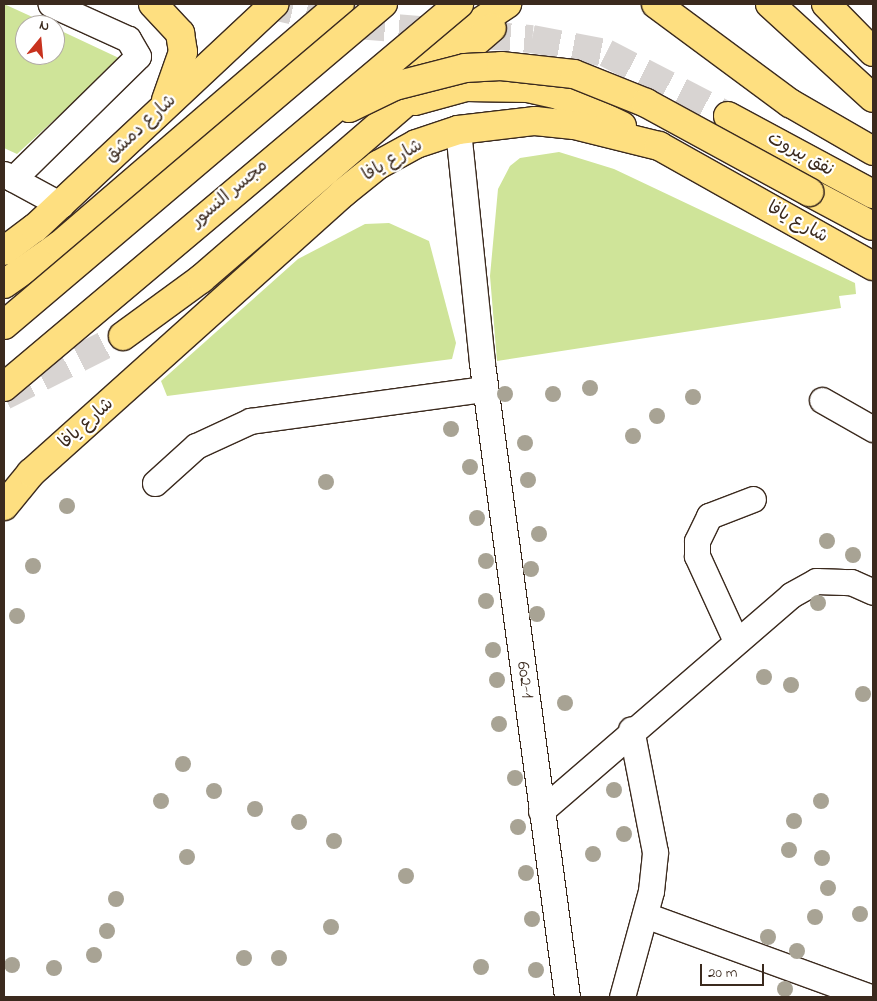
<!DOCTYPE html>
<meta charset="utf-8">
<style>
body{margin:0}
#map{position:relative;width:877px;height:1001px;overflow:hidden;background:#fff;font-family:"Indie Flower","Playpen Sans Arabic",sans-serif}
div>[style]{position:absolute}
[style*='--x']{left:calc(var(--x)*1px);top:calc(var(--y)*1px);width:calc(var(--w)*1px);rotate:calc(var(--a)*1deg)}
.green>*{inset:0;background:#cfe499}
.major-tunnel>*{height:28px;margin-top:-14px;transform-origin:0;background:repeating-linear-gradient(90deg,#d8d4d2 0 28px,transparent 0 42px)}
.roads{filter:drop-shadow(1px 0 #3b2a1e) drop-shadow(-1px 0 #3b2a1e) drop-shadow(0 1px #3b2a1e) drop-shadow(0 -1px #3b2a1e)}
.minor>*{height:25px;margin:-12.5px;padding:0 12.5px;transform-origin:12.5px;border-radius:12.5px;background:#fff}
.major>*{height:28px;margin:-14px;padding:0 14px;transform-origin:14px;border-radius:14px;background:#fedf80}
.bridges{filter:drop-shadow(1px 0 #3b2a1e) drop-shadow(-1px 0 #3b2a1e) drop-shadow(0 1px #3b2a1e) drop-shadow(0 -1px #3b2a1e)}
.major-bridge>*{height:28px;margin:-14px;padding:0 14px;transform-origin:14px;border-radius:14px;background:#fedf80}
.trees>*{width:16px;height:16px;margin:-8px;border-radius:50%;background:#a8a394}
span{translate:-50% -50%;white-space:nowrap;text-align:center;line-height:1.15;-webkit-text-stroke:4.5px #fff;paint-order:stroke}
.street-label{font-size:18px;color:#3b2a1e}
.frame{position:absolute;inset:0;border:5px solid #3b2a1e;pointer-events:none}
.north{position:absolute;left:15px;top:15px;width:50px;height:50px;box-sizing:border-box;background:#fff;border:1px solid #b1aaa5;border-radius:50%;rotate:17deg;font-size:14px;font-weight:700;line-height:20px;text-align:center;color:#3b2a1e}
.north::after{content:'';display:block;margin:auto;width:18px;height:22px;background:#c8321e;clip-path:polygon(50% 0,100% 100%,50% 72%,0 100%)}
.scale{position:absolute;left:700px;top:964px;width:64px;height:22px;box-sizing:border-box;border:2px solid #3b2a1e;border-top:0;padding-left:6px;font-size:15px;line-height:18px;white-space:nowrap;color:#3b2a1e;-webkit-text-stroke:4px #fff;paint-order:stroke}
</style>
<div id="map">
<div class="green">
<i style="clip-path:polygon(4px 4px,50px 25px,25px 25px,25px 55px,55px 55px,55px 28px,121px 59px,17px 154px,4px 148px)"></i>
<i style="clip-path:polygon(559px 152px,614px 169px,855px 283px,856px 294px,839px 296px,841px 308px,497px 361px,490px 276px,498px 189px,510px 166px,520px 158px)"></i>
<i style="clip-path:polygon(389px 223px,429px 241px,456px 343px,452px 359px,167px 396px,161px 381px,298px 259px,365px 224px)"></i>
</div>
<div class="major-tunnel">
<i style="--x:265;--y:4;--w:94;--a:12.9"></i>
<i style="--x:357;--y:25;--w:176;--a:4.6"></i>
<i style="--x:532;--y:39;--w:75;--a:10.7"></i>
<i style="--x:606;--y:53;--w:137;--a:27.3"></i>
<i style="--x:4;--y:396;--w:133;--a:-26.8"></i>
</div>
<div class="roads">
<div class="minor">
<i style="--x:458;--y:130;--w:234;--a:84.1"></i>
<i style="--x:482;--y:363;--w:640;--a:82.36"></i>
<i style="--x:4;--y:174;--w:65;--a:28.5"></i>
<i style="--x:13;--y:179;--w:175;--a:-44.5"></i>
<i style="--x:138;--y:56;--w:20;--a:-120"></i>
<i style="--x:128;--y:39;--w:85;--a:-155.6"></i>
<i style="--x:822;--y:400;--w:59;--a:29.6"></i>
<i style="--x:155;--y:483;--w:55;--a:-42.1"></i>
<i style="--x:196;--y:446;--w:60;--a:-24.8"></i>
<i style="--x:250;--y:421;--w:237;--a:-7.8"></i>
<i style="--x:736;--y:641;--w:94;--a:-114.6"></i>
<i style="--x:697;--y:556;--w:15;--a:-90"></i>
<i style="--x:697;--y:541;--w:28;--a:-64"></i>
<i style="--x:709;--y:516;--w:47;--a:-21.1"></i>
<i style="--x:541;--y:811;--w:330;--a:-40.8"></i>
<i style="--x:791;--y:595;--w:29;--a:-29"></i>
<i style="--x:816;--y:581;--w:35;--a:2"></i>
<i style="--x:851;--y:582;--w:24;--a:24"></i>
<i style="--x:645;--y:915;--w:239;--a:20"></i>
<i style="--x:622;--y:997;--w:110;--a:-74.7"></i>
<i style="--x:651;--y:891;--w:39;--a:-84"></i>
<i style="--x:655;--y:852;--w:125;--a:-101"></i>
</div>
<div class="major">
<i style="--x:153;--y:4;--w:40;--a:47"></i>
<i style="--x:180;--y:33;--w:19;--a:81"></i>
<i style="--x:183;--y:52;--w:51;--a:109.5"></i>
<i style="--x:656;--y:4;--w:167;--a:36.5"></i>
<i style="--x:790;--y:103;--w:96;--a:30"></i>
<i style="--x:770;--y:4;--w:139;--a:42.4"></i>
<i style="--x:826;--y:4;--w:67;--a:45.6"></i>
<i style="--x:375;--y:92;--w:159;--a:-33.7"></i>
<i style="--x:415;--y:101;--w:53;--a:-15.4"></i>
<i style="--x:466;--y:87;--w:62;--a:0.9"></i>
<i style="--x:528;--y:88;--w:31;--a:13"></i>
<i style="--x:558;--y:95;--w:71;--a:25.8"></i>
<i style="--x:728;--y:116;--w:165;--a:28.3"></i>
<i style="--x:809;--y:192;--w:72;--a:28"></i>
<i style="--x:4;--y:251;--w:39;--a:-37"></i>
<i style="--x:35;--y:228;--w:328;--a:-43.1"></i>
<i style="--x:4;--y:284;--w:68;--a:-34.9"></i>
<i style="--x:60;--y:245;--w:369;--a:-40.7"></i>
<i style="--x:123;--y:336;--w:97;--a:-36.2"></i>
<i style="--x:201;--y:279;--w:384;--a:-40.8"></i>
<i style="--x:4;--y:506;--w:43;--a:-50.7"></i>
<i style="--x:31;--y:473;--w:419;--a:-41.9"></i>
<i style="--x:343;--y:193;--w:45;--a:-38.7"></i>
<i style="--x:378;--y:165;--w:43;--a:-28.9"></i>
<i style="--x:416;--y:144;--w:44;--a:-18.4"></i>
<i style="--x:458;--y:130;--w:78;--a:-6.7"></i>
<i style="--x:535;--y:121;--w:39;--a:6"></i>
<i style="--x:574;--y:125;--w:88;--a:13.9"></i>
<i style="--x:659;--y:146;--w:245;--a:29.3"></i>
</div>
</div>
<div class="bridges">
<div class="major-bridge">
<i style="--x:349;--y:108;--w:51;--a:-25.6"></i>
<i style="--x:395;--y:86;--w:72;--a:-14.4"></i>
<i style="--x:465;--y:68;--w:36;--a:-3"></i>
<i style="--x:501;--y:66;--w:73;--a:6.3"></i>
<i style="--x:574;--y:74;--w:78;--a:21.9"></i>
<i style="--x:646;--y:103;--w:186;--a:28.6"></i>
<i style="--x:4;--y:325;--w:497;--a:-40.3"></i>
<i style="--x:4;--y:387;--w:595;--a:-40.09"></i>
</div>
</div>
<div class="trees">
<i style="left:590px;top:388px"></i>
<i style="left:505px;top:394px"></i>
<i style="left:553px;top:394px"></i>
<i style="left:693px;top:397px"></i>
<i style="left:657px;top:416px"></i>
<i style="left:451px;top:429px"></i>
<i style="left:633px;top:436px"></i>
<i style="left:525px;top:443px"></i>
<i style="left:470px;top:467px"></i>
<i style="left:528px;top:480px"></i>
<i style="left:326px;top:482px"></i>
<i style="left:67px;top:506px"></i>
<i style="left:477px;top:518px"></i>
<i style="left:539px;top:534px"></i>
<i style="left:827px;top:541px"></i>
<i style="left:853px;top:555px"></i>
<i style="left:486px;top:561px"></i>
<i style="left:33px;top:566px"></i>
<i style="left:531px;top:569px"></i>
<i style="left:486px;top:601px"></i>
<i style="left:818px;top:603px"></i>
<i style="left:537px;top:614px"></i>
<i style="left:17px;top:616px"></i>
<i style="left:493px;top:650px"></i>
<i style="left:764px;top:677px"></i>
<i style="left:497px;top:680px"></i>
<i style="left:791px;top:685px"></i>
<i style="left:863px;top:694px"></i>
<i style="left:565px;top:703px"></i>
<i style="left:499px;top:724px"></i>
<i style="left:183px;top:764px"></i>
<i style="left:515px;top:778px"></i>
<i style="left:614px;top:790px"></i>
<i style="left:214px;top:791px"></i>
<i style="left:161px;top:801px"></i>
<i style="left:821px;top:801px"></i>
<i style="left:255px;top:809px"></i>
<i style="left:794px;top:821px"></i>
<i style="left:299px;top:822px"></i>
<i style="left:518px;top:827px"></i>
<i style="left:624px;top:834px"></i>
<i style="left:334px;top:841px"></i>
<i style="left:789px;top:850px"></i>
<i style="left:593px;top:854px"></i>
<i style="left:187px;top:857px"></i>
<i style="left:822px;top:858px"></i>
<i style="left:526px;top:873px"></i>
<i style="left:406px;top:876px"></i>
<i style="left:828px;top:888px"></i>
<i style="left:116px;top:899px"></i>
<i style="left:860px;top:914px"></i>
<i style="left:815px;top:917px"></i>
<i style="left:532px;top:919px"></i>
<i style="left:331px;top:927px"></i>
<i style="left:107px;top:931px"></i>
<i style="left:768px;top:937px"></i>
<i style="left:797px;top:951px"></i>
<i style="left:94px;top:955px"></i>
<i style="left:244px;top:958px"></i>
<i style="left:279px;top:958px"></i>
<i style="left:12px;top:965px"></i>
<i style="left:481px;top:967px"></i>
<i style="left:54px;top:968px"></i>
<i style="left:536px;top:970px"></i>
<i style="left:785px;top:989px"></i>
</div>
<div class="street-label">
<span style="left:141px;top:129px;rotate:-43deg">شارع دمشق</span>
<span style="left:800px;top:155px;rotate:29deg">نفق بيروت</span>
<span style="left:393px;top:161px;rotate:-30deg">شارع يافا</span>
<span style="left:230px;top:194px;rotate:-40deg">مجسر النسور</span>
<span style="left:797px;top:223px;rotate:29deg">شارع يافا</span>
<span style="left:87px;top:424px;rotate:-42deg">شارع يافا</span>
<span style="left:524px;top:680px;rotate:82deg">602-1</span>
</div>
<div class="frame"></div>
<div class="north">N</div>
<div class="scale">20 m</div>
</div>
